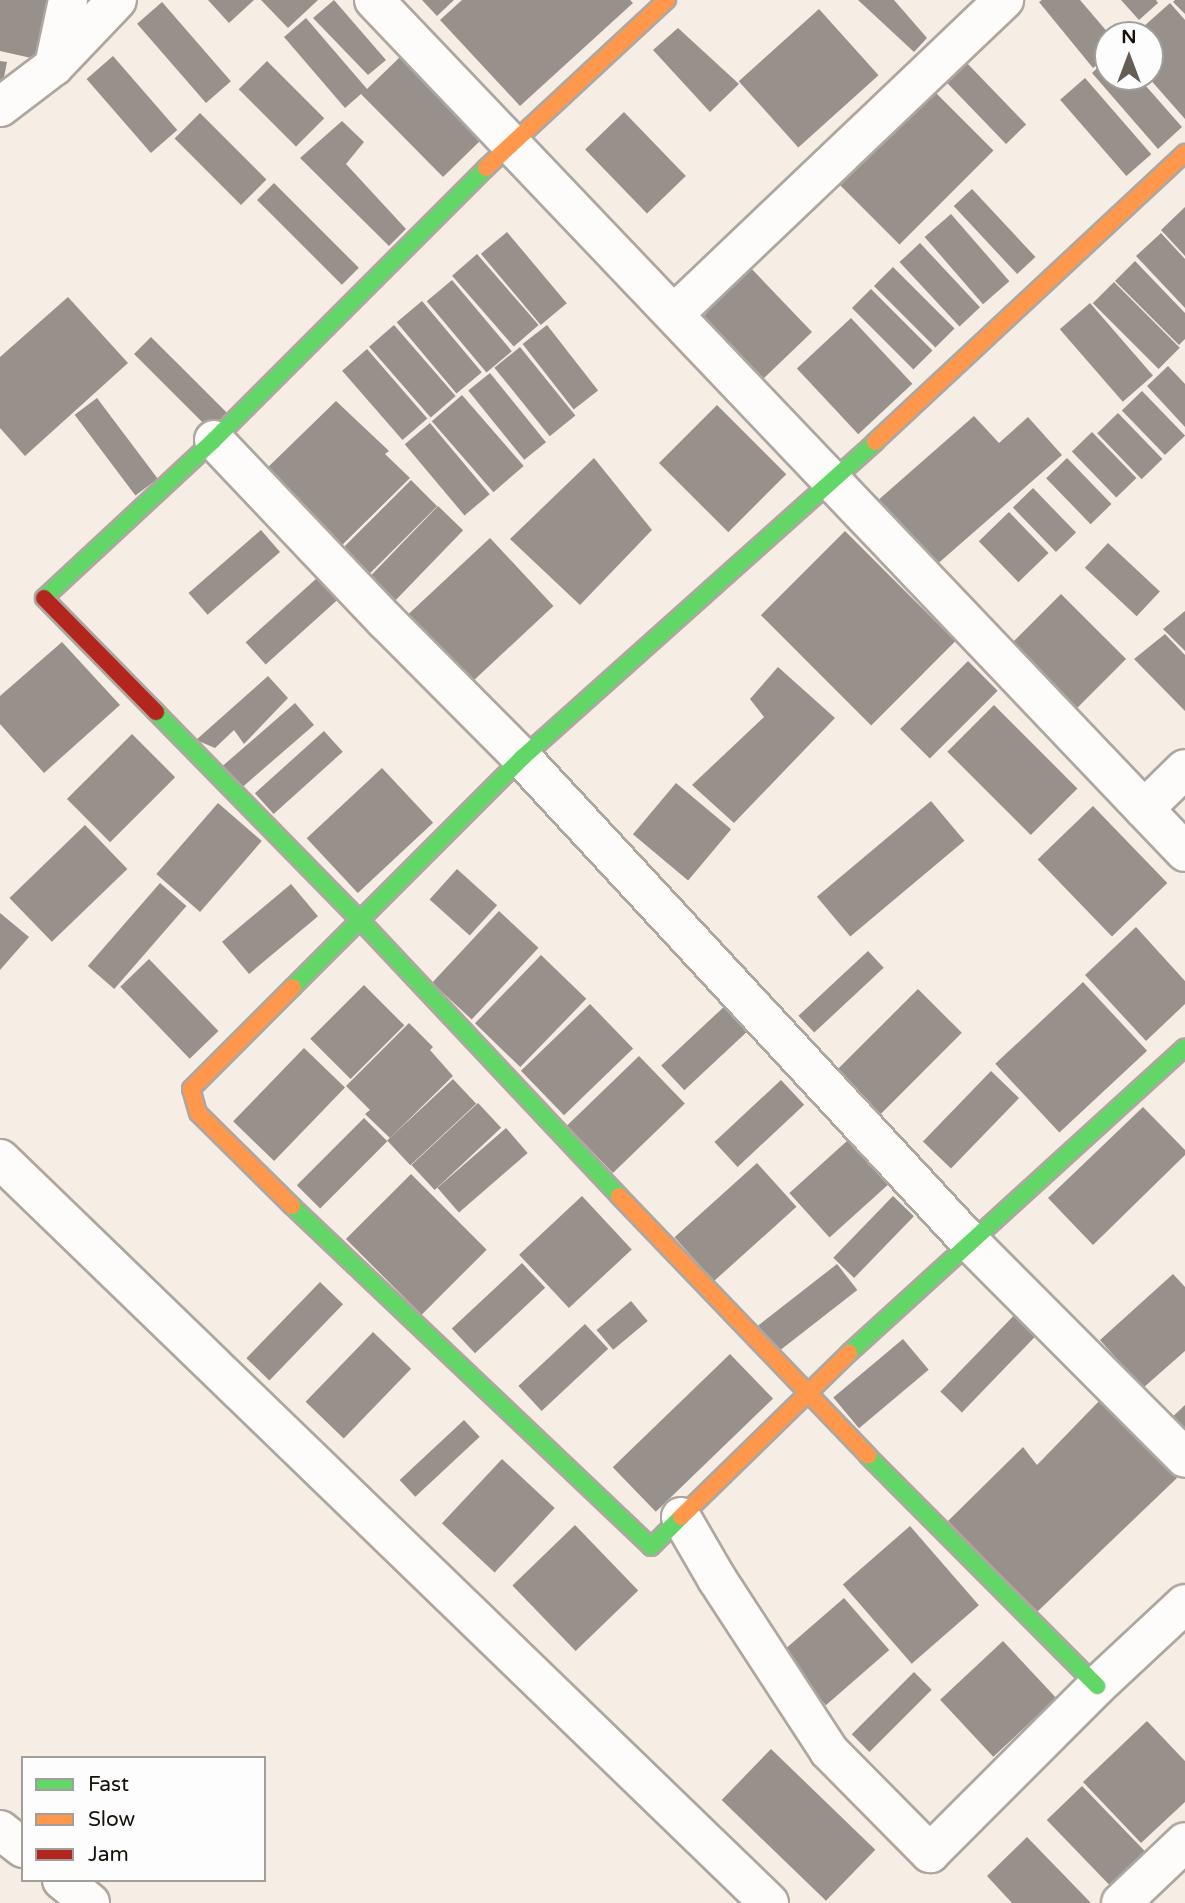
<!DOCTYPE html>
<style>
body{margin:0}
#map{position:relative;width:1185px;height:1903px;overflow:hidden;background:#f6ede5;font-family:"Varela Round",sans-serif}
div>[style]{position:absolute}
[style*='--x']{left:calc(var(--x)*1px);top:calc(var(--y)*1px);width:calc(var(--w)*1px);rotate:calc(var(--a)*1deg)}
.building>*{inset:0;background:#98918b;transform-origin:0 0}
.roads{filter:drop-shadow(2px 0 #ada7a0) drop-shadow(-2px 0 #ada7a0) drop-shadow(0 2px #ada7a0) drop-shadow(0 -2px #ada7a0)}
.street>*{height:38px;margin:-19px;padding:0 19px;transform-origin:19px;border-radius:19px;background:#fefcfb}
.fast>*{height:16px;margin:-8px;padding:0 8px;transform-origin:8px;border-radius:8px;background:#63d668}
.slow>*{height:16px;margin:-8px;padding:0 8px;transform-origin:8px;border-radius:8px;background:#ff974d}
.jam>*{height:16px;margin:-8px;padding:0 8px;transform-origin:8px;border-radius:8px;background:#b3261e}
span{translate:-50% -50%;white-space:nowrap;text-align:center;line-height:1.15;-webkit-text-stroke:7px #fdfdfd;paint-order:stroke}
.legend{position:absolute;left:21px;top:1756px;width:245px;height:126px;box-sizing:border-box;background:#fdfdfd;border:2px solid #a19f9c;margin:0;padding:9px 12px;list-style:none;font-size:21px;color:#16110b}
.legend li{display:flex;align-items:center;gap:14px;height:35px}
.legend b{width:35px;border:2px solid #a19f9c}
.north{position:absolute;left:1094px;top:21px;width:70px;height:70px;box-sizing:border-box;background:#fdfdfd;border:2px solid #a19f9c;border-radius:50%;rotate:0deg;font-size:19px;font-weight:700;line-height:28px;text-align:center;color:#16110b}
.north::after{content:'';display:block;margin:auto;width:24px;height:32px;background:#645e57;clip-path:polygon(50% 0,100% 100%,50% 72%,0 100%)}
</style>
<div id="map">
<div class="building">
<i style="clip-path:polygon(0 0,62px 0,49px 62px,0 51px)"></i>
<i style="clip-path:polygon(208px 0,254px 0,229px 23px)"></i>
<i style="clip-path:polygon(261px 0,318px 0,288px 28px)"></i>
<i style="clip-path:polygon(334px 0,386px 60px,368px 75px,313px 18px)"></i>
<i style="clip-path:polygon(422px 0,454px 0,437px 16px)"></i>
<i style="clip-path:polygon(462px 0,630px 0,633px 3px,520px 106px,440px 20px)"></i>
<i style="clip-path:polygon(858px 0,894px 0,927px 38px,914px 52px)"></i>
<i style="clip-path:polygon(1042px 0,1080px 0,1110px 35px,1108px 56px,1093px 68px,1039px 2px)"></i>
<i style="clip-path:polygon(1121px 0,1156px 0,1158px 3px,1139px 20px)"></i>
<i style="clip-path:polygon(1175px 0,1185px 0,1185px 14px,1173px 2px)"></i>
<i style="left:162px;top:2px;width:105px;height:33px;rotate:49deg"></i>
<i style="clip-path:polygon(1170px 3px,1185px 20px,1185px 119px,1148px 77px,1150px 35px,1134px 35px)"></i>
<i style="left:819px;top:9px;width:89px;height:108px;rotate:48deg"></i>
<i style="clip-path:polygon(306px 18px,367px 89px,400px 57px,481px 140px,443px 177px,361px 94px,345px 108px,284px 37px)"></i>
<i style="clip-path:polygon(678px 28px,739px 84px,710px 112px,653px 50px)"></i>
<i style="left:113px;top:56px;width:98px;height:35px;rotate:49deg"></i>
<i style="clip-path:polygon(1108px 58px,1108px 77px,1138px 77px,1182px 127px,1158px 149px,1092px 73px)"></i>
<i style="left:963px;top:59px;width:91px;height:28px;rotate:46deg"></i>
<i style="clip-path:polygon(0 61px,7px 62px,1px 92px,0 92px)"></i>
<i style="left:267px;top:61px;width:81px;height:40px;rotate:45deg"></i>
<i style="left:1085px;top:78px;width:101px;height:33px;rotate:49deg"></i>
<i style="left:932px;top:89px;width:87px;height:133px;rotate:45deg"></i>
<i style="left:624px;top:112px;width:89px;height:54px;rotate:46deg"></i>
<i style="left:200px;top:113px;width:94px;height:36px;rotate:45deg"></i>
<i style="clip-path:polygon(342px 121px,364px 142px,346px 164px,406px 229px,389px 246px,300px 158px)"></i>
<i style="left:274px;top:183px;width:120px;height:24px;rotate:45deg"></i>
<i style="left:972px;top:189px;width:93px;height:25px;rotate:47deg"></i>
<i style="clip-path:polygon(1185px 207px,1185px 256px,1161px 230px)"></i>
<i style="left:951px;top:214px;width:89px;height:35px;rotate:49deg"></i>
<i style="left:507px;top:232px;width:93px;height:34px;rotate:50deg"></i>
<i style="clip-path:polygon(1161px 233px,1185px 259px,1185px 308px,1136px 256px)"></i>
<i style="left:920px;top:243px;width:88px;height:28px;rotate:47deg"></i>
<i style="left:477px;top:254px;width:94px;height:33px;rotate:49deg"></i>
<i style="clip-path:polygon(1135px 261px,1185px 313px,1185px 339px,1179px 345px,1115px 281px)"></i>
<i style="clip-path:polygon(748px 265px,812px 332px,763px 379px,698px 323px)"></i>
<i style="left:893px;top:267px;width:87px;height:27px;rotate:45deg"></i>
<i style="left:452px;top:280px;width:93px;height:33px;rotate:50deg"></i>
<i style="left:1114px;top:282px;width:93px;height:30px;rotate:45deg"></i>
<i style="left:871px;top:289px;width:87px;height:27px;rotate:45deg"></i>
<i style="clip-path:polygon(68px 297px,128px 363px,25px 456px,0 428px,0 357px)"></i>
<i style="left:422px;top:301px;width:93px;height:33px;rotate:50deg"></i>
<i style="left:1090px;top:303px;width:96px;height:40px;rotate:49deg"></i>
<i style="left:851px;top:318px;width:90px;height:74px;rotate:47deg"></i>
<i style="left:394px;top:325px;width:94px;height:33px;rotate:49deg"></i>
<i style="left:547px;top:325px;width:83px;height:31px;rotate:52deg"></i>
<i style="left:151px;top:337px;width:108px;height:24px;rotate:45deg"></i>
<i style="left:520px;top:347px;width:88px;height:33px;rotate:51deg"></i>
<i style="left:367px;top:349px;width:92px;height:33px;rotate:49deg"></i>
<i style="clip-path:polygon(1168px 366px,1185px 384px,1185px 427px,1147px 386px)"></i>
<i style="left:490px;top:373px;width:89px;height:28px;rotate:51deg"></i>
<i style="left:1142px;top:391px;width:62px;height:28px;rotate:46deg"></i>
<i style="left:462px;top:395px;width:94px;height:40px;rotate:49deg"></i>
<i style="left:97px;top:398px;width:101px;height:28px;rotate:53deg"></i>
<i style="clip-path:polygon(336px 401px,389px 451px,385px 454px,410px 478px,336px 551px,262px 473px)"></i>
<i style="left:717px;top:405px;width:98px;height:82px;rotate:45deg"></i>
<i style="left:1118px;top:413px;width:64px;height:29px;rotate:46deg"></i>
<i style="clip-path:polygon(974px 416px,999px 443px,1028px 417px,1062px 455px,934px 567px,876px 502px)"></i>
<i style="left:430px;top:423px;width:93px;height:33px;rotate:50deg"></i>
<i style="left:1092px;top:432px;width:64px;height:28px;rotate:46deg"></i>
<i style="clip-path:polygon(594px 458px,652px 530px,580px 605px,510px 539px)"></i>
<i style="left:1067px;top:458px;width:64px;height:29px;rotate:46deg"></i>
<i style="left:411px;top:480px;width:37px;height:103px;rotate:45deg"></i>
<i style="left:1033px;top:488px;width:62px;height:28px;rotate:46deg"></i>
<i style="left:438px;top:506px;width:35px;height:106px;rotate:44deg"></i>
<i style="left:1009px;top:512px;width:57px;height:42px;rotate:46deg"></i>
<i style="left:261px;top:530px;width:29px;height:96px;rotate:49deg"></i>
<i style="left:845px;top:531px;width:156px;height:119px;rotate:45deg"></i>
<i style="left:490px;top:538px;width:93px;height:122px;rotate:47deg"></i>
<i style="left:1108px;top:543px;width:71px;height:34px;rotate:43deg"></i>
<i style="left:317px;top:578px;width:30px;height:96px;rotate:48deg"></i>
<i style="left:1061px;top:594px;width:92px;height:71px;rotate:45deg"></i>
<i style="clip-path:polygon(1185px 611px,1185px 651px,1163px 629px)"></i>
<i style="clip-path:polygon(1165px 634px,1185px 655px,1185px 711px,1134px 659px)"></i>
<i style="clip-path:polygon(62px 642px,120px 705px,44px 773px,0 724px,0 696px)"></i>
<i style="left:968px;top:661px;width:42px;height:96px;rotate:45deg"></i>
<i style="clip-path:polygon(778px 667px,835px 718px,734px 823px,692px 785px,764px 717px,750px 699px)"></i>
<i style="clip-path:polygon(268px 676px,288px 698px,244px 744px,234px 730px,215px 748px,196px 740px)"></i>
<i style="left:295px;top:703px;width:29px;height:97px;rotate:49deg"></i>
<i style="left:994px;top:705px;width:118px;height:66px;rotate:45deg"></i>
<i style="left:324px;top:731px;width:28px;height:93px;rotate:48deg"></i>
<i style="left:132px;top:734px;width:61px;height:92px;rotate:45deg"></i>
<i style="left:382px;top:768px;width:75px;height:103px;rotate:47deg"></i>
<i style="left:676px;top:783px;width:72px;height:67px;rotate:40deg"></i>
<i style="left:931px;top:801px;width:52px;height:149px;rotate:50deg"></i>
<i style="left:218px;top:803px;width:58px;height:94px;rotate:41deg"></i>
<i style="left:1093px;top:806px;width:107px;height:77px;rotate:46deg"></i>
<i style="left:85px;top:825px;width:61px;height:105px;rotate:46deg"></i>
<i style="left:457px;top:869px;width:54px;height:41px;rotate:42deg"></i>
<i style="left:160px;top:883px;width:35px;height:110px;rotate:41deg"></i>
<i style="left:291px;top:884px;width:42px;height:90px;rotate:50deg"></i>
<i style="left:499px;top:911px;width:54px;height:98px;rotate:43deg"></i>
<i style="clip-path:polygon(0 913px,29px 937px,0 970px)"></i>
<i style="clip-path:polygon(1136px 927px,1185px 981px,1185px 1004px,1146px 1041px,1085px 975px)"></i>
<i style="left:868px;top:951px;width:23px;height:95px;rotate:47deg"></i>
<i style="left:541px;top:955px;width:63px;height:95px;rotate:44deg"></i>
<i style="left:149px;top:959px;width:100px;height:40px;rotate:46deg"></i>
<i style="left:1083px;top:982px;width:94px;height:120px;rotate:47deg"></i>
<i style="left:364px;top:985px;width:57px;height:76px;rotate:45deg"></i>
<i style="left:918px;top:989px;width:62px;height:120px;rotate:45deg"></i>
<i style="left:590px;top:1004px;width:62px;height:96px;rotate:46deg"></i>
<i style="left:727px;top:1004px;width:34px;height:90px;rotate:47deg"></i>
<i style="clip-path:polygon(409px 1023px,433px 1047px,430px 1050px,453px 1076px,390px 1138px,365px 1114px,370px 1110px,346px 1086px)"></i>
<i style="left:304px;top:1048px;width:57px;height:102px;rotate:44deg"></i>
<i style="left:639px;top:1056px;width:66px;height:100px;rotate:46deg"></i>
<i style="left:991px;top:1071px;width:39px;height:98px;rotate:44deg"></i>
<i style="left:453px;top:1079px;width:34px;height:90px;rotate:47deg"></i>
<i style="left:781px;top:1080px;width:34px;height:91px;rotate:47deg"></i>
<i style="left:478px;top:1103px;width:34px;height:91px;rotate:47deg"></i>
<i style="clip-path:polygon(1143px 1107px,1185px 1150px,1185px 1155px,1093px 1245px,1048px 1198px)"></i>
<i style="left:364px;top:1118px;width:33px;height:95px;rotate:45deg"></i>
<i style="left:506px;top:1128px;width:33px;height:91px;rotate:49deg"></i>
<i style="left:857px;top:1132px;width:60px;height:91px;rotate:48deg"></i>
<i style="left:757px;top:1163px;width:59px;height:111px;rotate:48deg"></i>
<i style="left:411px;top:1174px;width:107px;height:92px;rotate:45deg"></i>
<i style="left:582px;top:1196px;width:73px;height:86px;rotate:47deg"></i>
<i style="left:893px;top:1196px;width:29px;height:86px;rotate:44deg"></i>
<i style="left:522px;top:1263px;width:34px;height:96px;rotate:47deg"></i>
<i style="left:837px;top:1264px;width:33px;height:100px;rotate:52deg"></i>
<i style="clip-path:polygon(1173px 1274px,1185px 1287px,1185px 1351px,1143px 1388px,1100px 1340px)"></i>
<i style="left:320px;top:1282px;width:32px;height:106px;rotate:44deg"></i>
<i style="left:631px;top:1301px;width:26px;height:45px;rotate:50deg"></i>
<i style="left:1023px;top:1306px;width:30px;height:119px;rotate:44deg"></i>
<i style="left:585px;top:1324px;width:34px;height:91px;rotate:47deg"></i>
<i style="left:373px;top:1332px;width:53px;height:97px;rotate:44deg"></i>
<i style="left:903px;top:1339px;width:40px;height:91px;rotate:50deg"></i>
<i style="left:730px;top:1354px;width:62px;height:163px;rotate:46deg"></i>
<i style="clip-path:polygon(1104px 1396px,1177px 1478px,1037px 1612px,948px 1521px,1023px 1447px,1037px 1465px)"></i>
<i style="clip-path:polygon(1185px 1405px,1185px 1440px,1165px 1424px)"></i>
<i style="left:464px;top:1420px;width:23px;height:88px;rotate:47deg"></i>
<i style="left:502px;top:1459px;width:72px;height:88px;rotate:43deg"></i>
<i style="left:575px;top:1525px;width:91px;height:87px;rotate:46deg"></i>
<i style="left:910px;top:1526px;width:105px;height:89px;rotate:49deg"></i>
<i style="left:844px;top:1598px;width:69px;height:84px;rotate:49deg"></i>
<i style="left:1003px;top:1641px;width:78px;height:86px;rotate:47deg"></i>
<i style="left:914px;top:1672px;width:25px;height:88px;rotate:45deg"></i>
<i style="clip-path:polygon(1147px 1721px,1185px 1761px,1185px 1802px,1141px 1843px,1083px 1782px)"></i>
<i style="left:771px;top:1749px;width:145px;height:71px;rotate:44deg"></i>
<i style="left:1082px;top:1786px;width:91px;height:49px;rotate:46deg"></i>
<i style="clip-path:polygon(1027px 1837px,1091px 1903px,1012px 1903px,987px 1876px)"></i>
</div>
<div class="roads">
<div class="street">
<i style="--x:374;--y:0;--w:1176;--a:46.41"></i>
<i style="--x:54;--y:66;--w:67;--a:-78"></i>
<i style="--x:0;--y:107;--w:68;--a:-37.2"></i>
<i style="--x:54;--y:66;--w:91;--a:-46.3"></i>
<i style="--x:674;--y:314;--w:456;--a:-43.6"></i>
<i style="--x:214;--y:440;--w:250;--a:46.5"></i>
<i style="--x:386;--y:621;--w:193;--a:45.2"></i>
<i style="--x:522;--y:758;--w:658;--a:47.22"></i>
<i style="--x:969;--y:1241;--w:306;--a:45.1"></i>
<i style="--x:1144;--y:809;--w:57;--a:-44.3"></i>
<i style="--x:0;--y:1159;--w:1070;--a:44.05"></i>
<i style="--x:681;--y:1517;--w:72;--a:59.9"></i>
<i style="--x:717;--y:1579;--w:205;--a:56.9"></i>
<i style="--x:829;--y:1751;--w:144;--a:45.3"></i>
<i style="--x:930;--y:1853;--w:236;--a:-45"></i>
<i style="--x:1097;--y:1686;--w:120;--a:-43"></i>
<i style="--x:0;--y:1830;--w:29;--a:38"></i>
<i style="--x:62;--y:1880;--w:36;--a:39"></i>
<i style="--x:1121;--y:1903;--w:88;--a:-43.6"></i>
</div>
<div class="fast">
<i style="--x:44;--y:598;--w:232;--a:-42.9"></i>
<i style="--x:214;--y:440;--w:385;--a:-45"></i>
<i style="--x:156;--y:712;--w:291;--a:45.6"></i>
<i style="--x:360;--y:920;--w:378;--a:46.8"></i>
<i style="--x:293;--y:987;--w:324;--a:-45"></i>
<i style="--x:522;--y:758;--w:474;--a:-41.8"></i>
<i style="--x:292;--y:1206;--w:495;--a:43.5"></i>
<i style="--x:651;--y:1547;--w:42;--a:-45"></i>
<i style="--x:849;--y:1353;--w:454;--a:-42.3"></i>
<i style="--x:868;--y:1456;--w:325;--a:45.1"></i>
</div>
<div class="slow">
<i style="--x:486;--y:168;--w:247;--a:-42.9"></i>
<i style="--x:875;--y:442;--w:424;--a:-43"></i>
<i style="--x:619;--y:1196;--w:360;--a:46.2"></i>
<i style="--x:292;--y:1206;--w:132;--a:-135.3"></i>
<i style="--x:198;--y:1113;--w:25;--a:-106"></i>
<i style="--x:191;--y:1089;--w:144;--a:-45"></i>
<i style="--x:681;--y:1517;--w:235;--a:-44.3"></i>
</div>
<div class="jam">
<i style="--x:44;--y:598;--w:160;--a:45.5"></i>
</div>
</div>
<ul class="legend">
<li><b style="height:9px;background:#63d668"></b>Fast</li>
<li><b style="height:9px;background:#ff974d"></b>Slow</li>
<li><b style="height:9px;background:#b3261e"></b>Jam</li>
</ul>
<div class="north">N</div>
</div>
